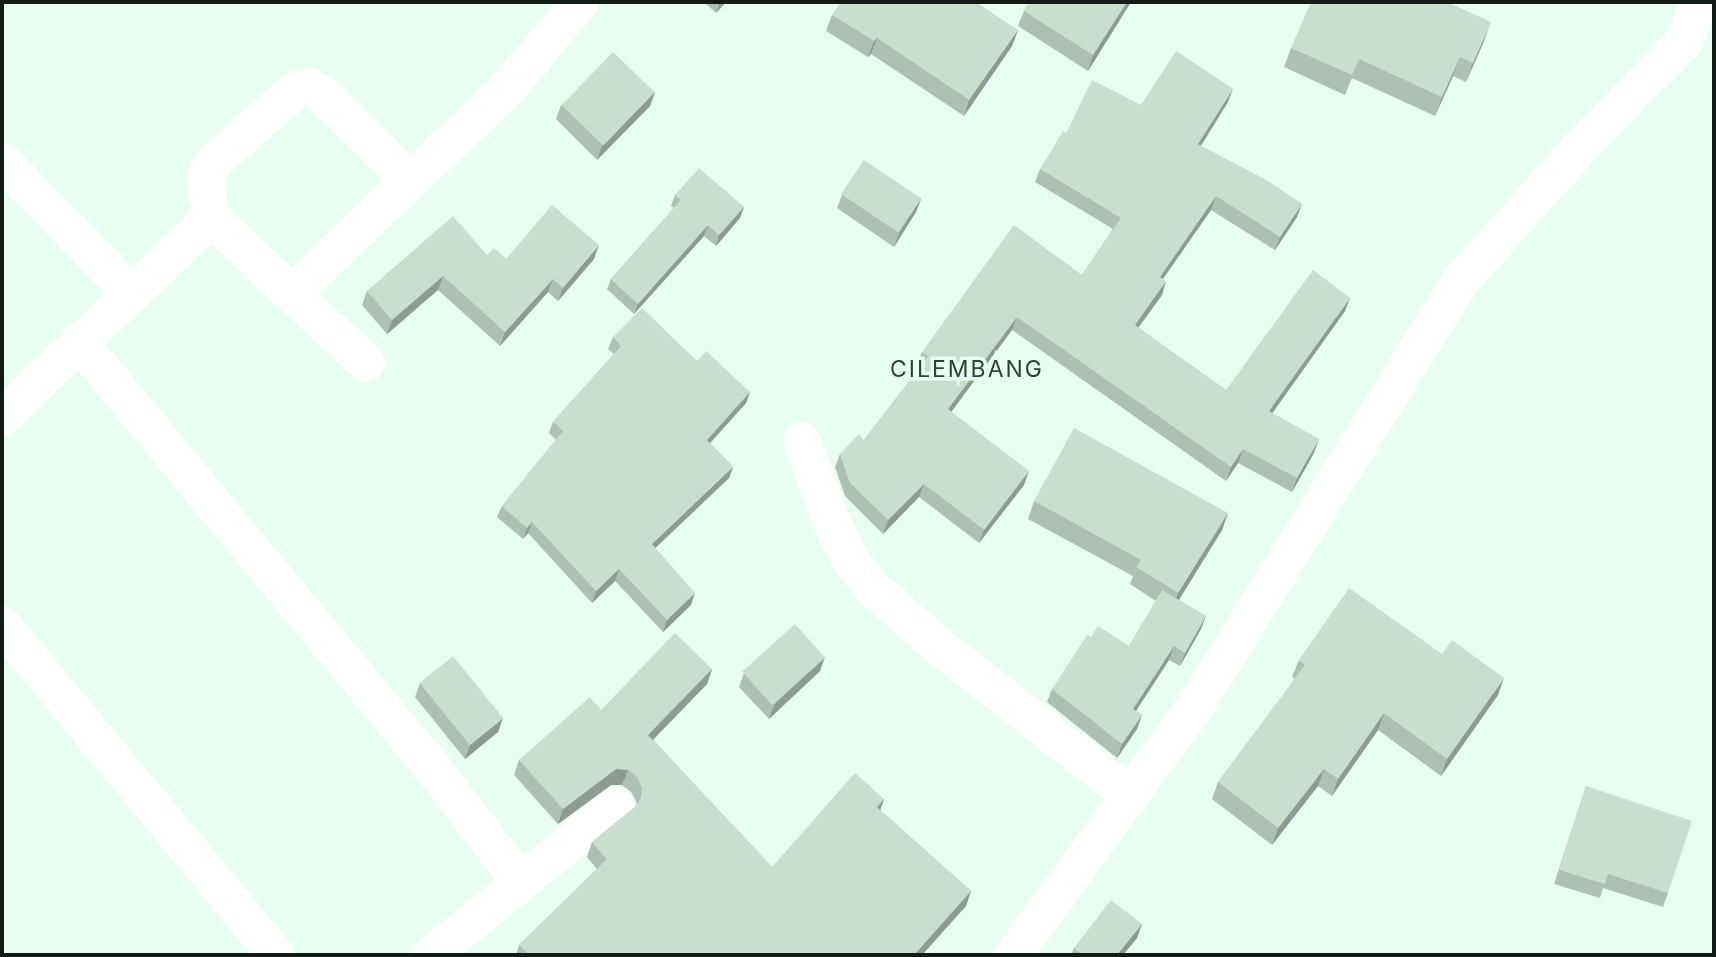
<!DOCTYPE html>
<style>
body{margin:0}
#map{position:relative;width:1716px;height:957px;overflow:hidden;background:#e7fff0;font-family:Inter,sans-serif}
div>[style]{position:absolute}
[style*='--x']{left:calc(var(--x)*1px);top:calc(var(--y)*1px);width:calc(var(--w)*1px);rotate:calc(var(--a)*1deg)}
.minor>*{height:38px;margin:-19px;padding:0 19px;transform-origin:19px;border-radius:19px;background:#fff}
.tertiary>*{height:38px;margin:-19px;padding:0 19px;transform-origin:19px;border-radius:19px;background:#fff}
.wall>*{inset:0;background:#acc0b3}
.shaded-wall>*{inset:0;background:#8c9c92}
.building>*{inset:0;background:#c8dfd0;transform-origin:0 0}
span{translate:-50% -50%;white-space:nowrap;text-align:center;line-height:1.15;-webkit-text-stroke:7px #e7fff0;paint-order:stroke}
.quarter-label{font-size:23px;color:#2f4136;letter-spacing:2px}
.frame{position:absolute;inset:0;border:4px solid #131b16;pointer-events:none}
</style>
<div id="map">
<div class="minor">
<i style="--x:1582;--y:145;--w:145;--a:-45.3"></i>
<i style="--x:1684;--y:42;--w:43;--a:-69.4"></i>
<i style="--x:2;--y:161;--w:185;--a:45.7"></i>
<i style="--x:292;--y:293;--w:294;--a:-43.5"></i>
<i style="--x:505;--y:91;--w:116;--a:-49.9"></i>
<i style="--x:79;--y:342;--w:551;--a:50.3"></i>
<i style="--x:431;--y:766;--w:148;--a:52.4"></i>
<i style="--x:366;--y:363;--w:212;--a:-136.9"></i>
<i style="--x:211;--y:218;--w:36;--a:-99"></i>
<i style="--x:205;--y:182;--w:11;--a:-80"></i>
<i style="--x:207;--y:171;--w:21;--a:-49"></i>
<i style="--x:221;--y:155;--w:99;--a:-40.9"></i>
<i style="--x:296;--y:90;--w:13;--a:-13"></i>
<i style="--x:309;--y:87;--w:15;--a:28"></i>
<i style="--x:322;--y:94;--w:122;--a:44.7"></i>
<i style="--x:2;--y:417;--w:289;--a:-43.6"></i>
<i style="--x:802;--y:441;--w:90;--a:70"></i>
<i style="--x:833;--y:526;--w:37;--a:63"></i>
<i style="--x:850;--y:559;--w:37;--a:52"></i>
<i style="--x:873;--y:588;--w:78;--a:41.9"></i>
<i style="--x:931;--y:640;--w:254;--a:38"></i>
<i style="--x:2;--y:625;--w:429;--a:50.3"></i>
<i style="--x:432;--y:955;--w:236;--a:-39.2"></i>
</div>
<div class="tertiary">
<i style="--x:1013;--y:955;--w:308;--a:-53.8"></i>
<i style="--x:1195;--y:706;--w:499;--a:-58"></i>
<i style="--x:1459;--y:283;--w:185;--a:-48.3"></i>
</div>
<div class="wall">
<i style="clip-path:polygon(704px 2px,726px 2px,716px 13px)"></i>
<i style="clip-path:polygon(1030px 2px,1131px 2px,1088px 71px,1018px 26px,1024px 11px)"></i>
<i style="clip-path:polygon(832px 15px,1018px 30px,1012px 46px,964px 116px,871px 54px,868px 57px,826px 31px)"></i>
<i style="clip-path:polygon(1484px 41px,1466px 82px,1453px 76px,1435px 116px,1352px 78px,1345px 95px,1284px 67px,1291px 48px)"></i>
<i style="clip-path:polygon(655px 92px,650px 106px,597px 160px,556px 119px,561px 105px)"></i>
<i style="clip-path:polygon(1228px 102px,1201px 146px,1297px 217px,1275px 250px,1211px 210px,1163px 279px,1162px 295px,1138px 328px,1226px 390px,1345px 311px,1272px 413px,1314px 453px,1292px 492px,1238px 463px,1226px 481px,1012px 330px,951px 412px,1024px 485px,979px 543px,919px 497px,883px 534px,845px 496px,835px 467px,840px 454px,864px 440px,920px 367px,917px 365px,922px 352px,1082px 275px,1113px 229px,1035px 182px,1040px 169px,1066px 133px,1141px 105px)"></i>
<i style="clip-path:polygon(675px 195px,744px 207px,740px 218px,716px 246px,704px 236px,634px 314px,607px 289px,611px 279px,674px 208px,671px 206px)"></i>
<i style="clip-path:polygon(842px 195px,921px 199px,916px 212px,894px 247px,837px 208px)"></i>
<i style="clip-path:polygon(506px 259px,594px 259px,558px 301px,548px 292px,500px 346px,438px 290px,387px 334px,362px 305px,367px 291px)"></i>
<i style="clip-path:polygon(613px 337px,697px 361px,750px 392px,746px 403px,710px 443px,733px 467px,729px 478px,655px 548px,691px 605px,663px 632px,615px 581px,592px 603px,528px 533px,523px 539px,497px 517px,502px 506px,556px 440px,549px 433px,553px 422px,614px 354px,608px 349px)"></i>
<i style="clip-path:polygon(1034px 501px,1228px 513px,1222px 530px,1179px 600px,1206px 616px,1201px 629px,1180px 666px,1169px 660px,1136px 711px,1142px 715px,1137px 729px,1117px 758px,1047px 702px,1052px 689px,1091px 637px,1129px 646px,1156px 601px,1130px 584px,1133px 576px,1028px 519px)"></i>
<i style="clip-path:polygon(1299px 660px,1498px 695px,1441px 776px,1378px 730px,1332px 796px,1318px 786px,1272px 845px,1212px 799px,1218px 782px,1295px 679px,1292px 677px)"></i>
<i style="clip-path:polygon(712px 669px,707px 684px,653px 740px,772px 867px,884px 799px,880px 810px,971px 891px,966px 906px,922px 955px,516px 955px,519px 945px,597px 869px,587px 857px,592px 842px,635px 807px,637px 803px,631px 792px,622px 785px,611px 785px,558px 824px,514px 775px,519px 760px,601px 710px)"></i>
<i style="clip-path:polygon(820px 671px,769px 719px,739px 687px,744px 673px)"></i>
<i style="clip-path:polygon(420px 683px,503px 718px,498px 732px,465px 759px,415px 697px)"></i>
<i style="clip-path:polygon(1586px 786px,1668px 893px,1663px 907px,1603px 888px,1600px 898px,1554px 884px)"></i>
<i style="clip-path:polygon(1142px 924px,1137px 938px,1123px 955px,1071px 955px,1074px 948px)"></i>
</div>
<div class="shaded-wall">
<i style="clip-path:polygon(720px 2px,726px 2px,716px 13px)"></i>
<i style="clip-path:polygon(1127px 2px,1131px 2px,1088px 71px,1093px 55px)"></i>
<i style="clip-path:polygon(1491px 22px,1484px 41px,1466px 82px,1473px 63px)"></i>
<i style="clip-path:polygon(1018px 30px,1012px 46px,964px 116px,969px 100px)"></i>
<i style="clip-path:polygon(877px 38px,871px 54px,868px 57px,874px 41px)"></i>
<i style="clip-path:polygon(1460px 57px,1453px 76px,1435px 116px,1442px 97px)"></i>
<i style="clip-path:polygon(1233px 89px,1228px 102px,1193px 158px,1198px 144px)"></i>
<i style="clip-path:polygon(655px 92px,650px 106px,597px 160px,602px 146px)"></i>
<i style="clip-path:polygon(1216px 196px,1211px 210px,1155px 290px,1160px 277px)"></i>
<i style="clip-path:polygon(921px 199px,916px 212px,894px 247px,899px 233px)"></i>
<i style="clip-path:polygon(1302px 204px,1297px 217px,1275px 250px,1280px 237px)"></i>
<i style="clip-path:polygon(744px 207px,740px 218px,716px 246px,719px 235px)"></i>
<i style="clip-path:polygon(708px 225px,704px 236px,634px 314px,638px 304px)"></i>
<i style="clip-path:polygon(599px 245px,594px 259px,558px 301px,563px 288px)"></i>
<i style="clip-path:polygon(443px 276px,438px 290px,387px 334px,392px 320px)"></i>
<i style="clip-path:polygon(553px 279px,548px 292px,500px 346px,505px 332px)"></i>
<i style="clip-path:polygon(1166px 281px,1162px 295px,1130px 339px,1135px 325px)"></i>
<i style="clip-path:polygon(1350px 298px,1345px 311px,1264px 425px,1269px 411px)"></i>
<i style="clip-path:polygon(1017px 317px,1012px 330px,943px 423px,948px 409px)"></i>
<i style="clip-path:polygon(750px 392px,746px 403px,703px 451px,707px 440px)"></i>
<i style="clip-path:polygon(1319px 439px,1314px 453px,1292px 492px,1297px 478px)"></i>
<i style="clip-path:polygon(1243px 449px,1238px 463px,1226px 481px,1231px 467px)"></i>
<i style="clip-path:polygon(733px 467px,729px 478px,647px 556px,652px 544px)"></i>
<i style="clip-path:polygon(1029px 471px,1024px 485px,979px 543px,984px 530px)"></i>
<i style="clip-path:polygon(924px 484px,919px 497px,883px 534px,888px 520px)"></i>
<i style="clip-path:polygon(1228px 513px,1222px 530px,1172px 611px,1178px 593px)"></i>
<i style="clip-path:polygon(532px 522px,528px 533px,523px 539px,527px 528px)"></i>
<i style="clip-path:polygon(619px 569px,615px 581px,592px 603px,596px 591px)"></i>
<i style="clip-path:polygon(695px 593px,691px 605px,663px 632px,667px 620px)"></i>
<i style="clip-path:polygon(1206px 616px,1201px 629px,1180px 666px,1185px 653px)"></i>
<i style="clip-path:polygon(1174px 646px,1169px 660px,1128px 723px,1133px 709px)"></i>
<i style="clip-path:polygon(825px 657px,820px 671px,769px 719px,774px 705px)"></i>
<i style="clip-path:polygon(712px 669px,707px 684px,643px 750px,648px 735px)"></i>
<i style="clip-path:polygon(1504px 678px,1498px 695px,1441px 776px,1447px 759px)"></i>
<i style="clip-path:polygon(1384px 713px,1378px 730px,1332px 796px,1338px 779px)"></i>
<i style="clip-path:polygon(1142px 715px,1137px 729px,1117px 758px,1122px 744px)"></i>
<i style="clip-path:polygon(503px 718px,498px 732px,465px 759px,470px 745px)"></i>
<i style="clip-path:polygon(616px 769px,628px 770px,622px 785px,611px 785px,558px 824px,563px 809px)"></i>
<i style="clip-path:polygon(1324px 769px,1318px 786px,1272px 845px,1278px 828px)"></i>
<i style="clip-path:polygon(884px 799px,879px 814px,877px 807px)"></i>
<i style="clip-path:polygon(971px 891px,966px 906px,922px 955px,914px 955px)"></i>
<i style="clip-path:polygon(1142px 924px,1137px 938px,1123px 955px,1117px 955px)"></i>
</div>
<div class="building">
<i style="clip-path:polygon(841px 2px,976px 2px,1018px 30px,969px 100px,877px 38px,874px 41px,832px 15px)"></i>
<i style="clip-path:polygon(1030px 2px,1127px 2px,1093px 55px,1024px 11px)"></i>
<i style="clip-path:polygon(1311px 2px,1447px 2px,1491px 22px,1473px 63px,1460px 57px,1442px 97px,1359px 59px,1352px 75px,1291px 48px)"></i>
<i style="clip-path:polygon(1176px 51px,1233px 89px,1198px 144px,1270px 182px,1302px 204px,1280px 237px,1216px 196px,1160px 277px,1166px 281px,1135px 325px,1226px 390px,1313px 270px,1350px 298px,1269px 411px,1319px 439px,1297px 478px,1243px 449px,1231px 467px,1017px 317px,948px 409px,1029px 471px,984px 530px,924px 484px,888px 520px,850px 483px,840px 454px,859px 434px,864px 440px,928px 356px,922px 352px,1014px 225px,1082px 275px,1121px 218px,1040px 169px,1063px 131px,1066px 133px,1092px 80px,1141px 105px)"></i>
<i style="left:613px;top:52px;width:58px;height:74px;rotate:44deg"></i>
<i style="left:864px;top:160px;width:69px;height:41px;rotate:34deg"></i>
<i style="clip-path:polygon(699px 168px,744px 207px,719px 235px,708px 225px,638px 304px,611px 279px,681px 200px,675px 195px)"></i>
<i style="clip-path:polygon(552px 205px,599px 245px,563px 288px,553px 279px,505px 332px,443px 276px,392px 320px,367px 291px,453px 216px,487px 255px,494px 248px,506px 259px)"></i>
<i style="clip-path:polygon(642px 308px,697px 361px,706px 351px,750px 392px,707px 440px,733px 467px,652px 544px,695px 593px,667px 620px,619px 569px,596px 591px,532px 522px,527px 528px,502px 506px,563px 431px,553px 422px,621px 346px,613px 337px)"></i>
<i style="clip-path:polygon(1074px 428px,1228px 513px,1178px 593px,1136px 567px,1141px 560px,1034px 501px)"></i>
<i style="clip-path:polygon(1349px 588px,1442px 654px,1452px 640px,1504px 678px,1447px 759px,1384px 713px,1338px 779px,1324px 769px,1278px 828px,1218px 782px,1305px 665px,1299px 660px)"></i>
<i style="clip-path:polygon(1162px 590px,1206px 616px,1185px 653px,1174px 646px,1133px 709px,1142px 715px,1122px 744px,1052px 689px,1087px 635px,1091px 637px,1098px 626px,1129px 646px)"></i>
<i style="left:795px;top:624px;width:45px;height:71px;rotate:48deg"></i>
<i style="clip-path:polygon(675px 633px,712px 669px,648px 735px,772px 867px,855px 773px,884px 799px,877px 807px,971px 891px,914px 955px,529px 955px,519px 945px,607px 859px,592px 842px,635px 807px,641px 798px,642px 788px,637px 777px,628px 770px,616px 769px,563px 809px,519px 760px,590px 697px,601px 710px)"></i>
<i style="left:453px;top:656px;width:80px;height:43px;rotate:51deg"></i>
<i style="clip-path:polygon(1586px 786px,1692px 821px,1668px 893px,1608px 874px,1605px 884px,1559px 870px)"></i>
<i style="clip-path:polygon(1111px 900px,1142px 924px,1117px 955px,1083px 955px,1074px 948px)"></i>
</div>
<div class="quarter-label">
<span style="left:967px;top:369px">CILEMBANG</span>
</div>
<div class="frame"></div>
</div>
